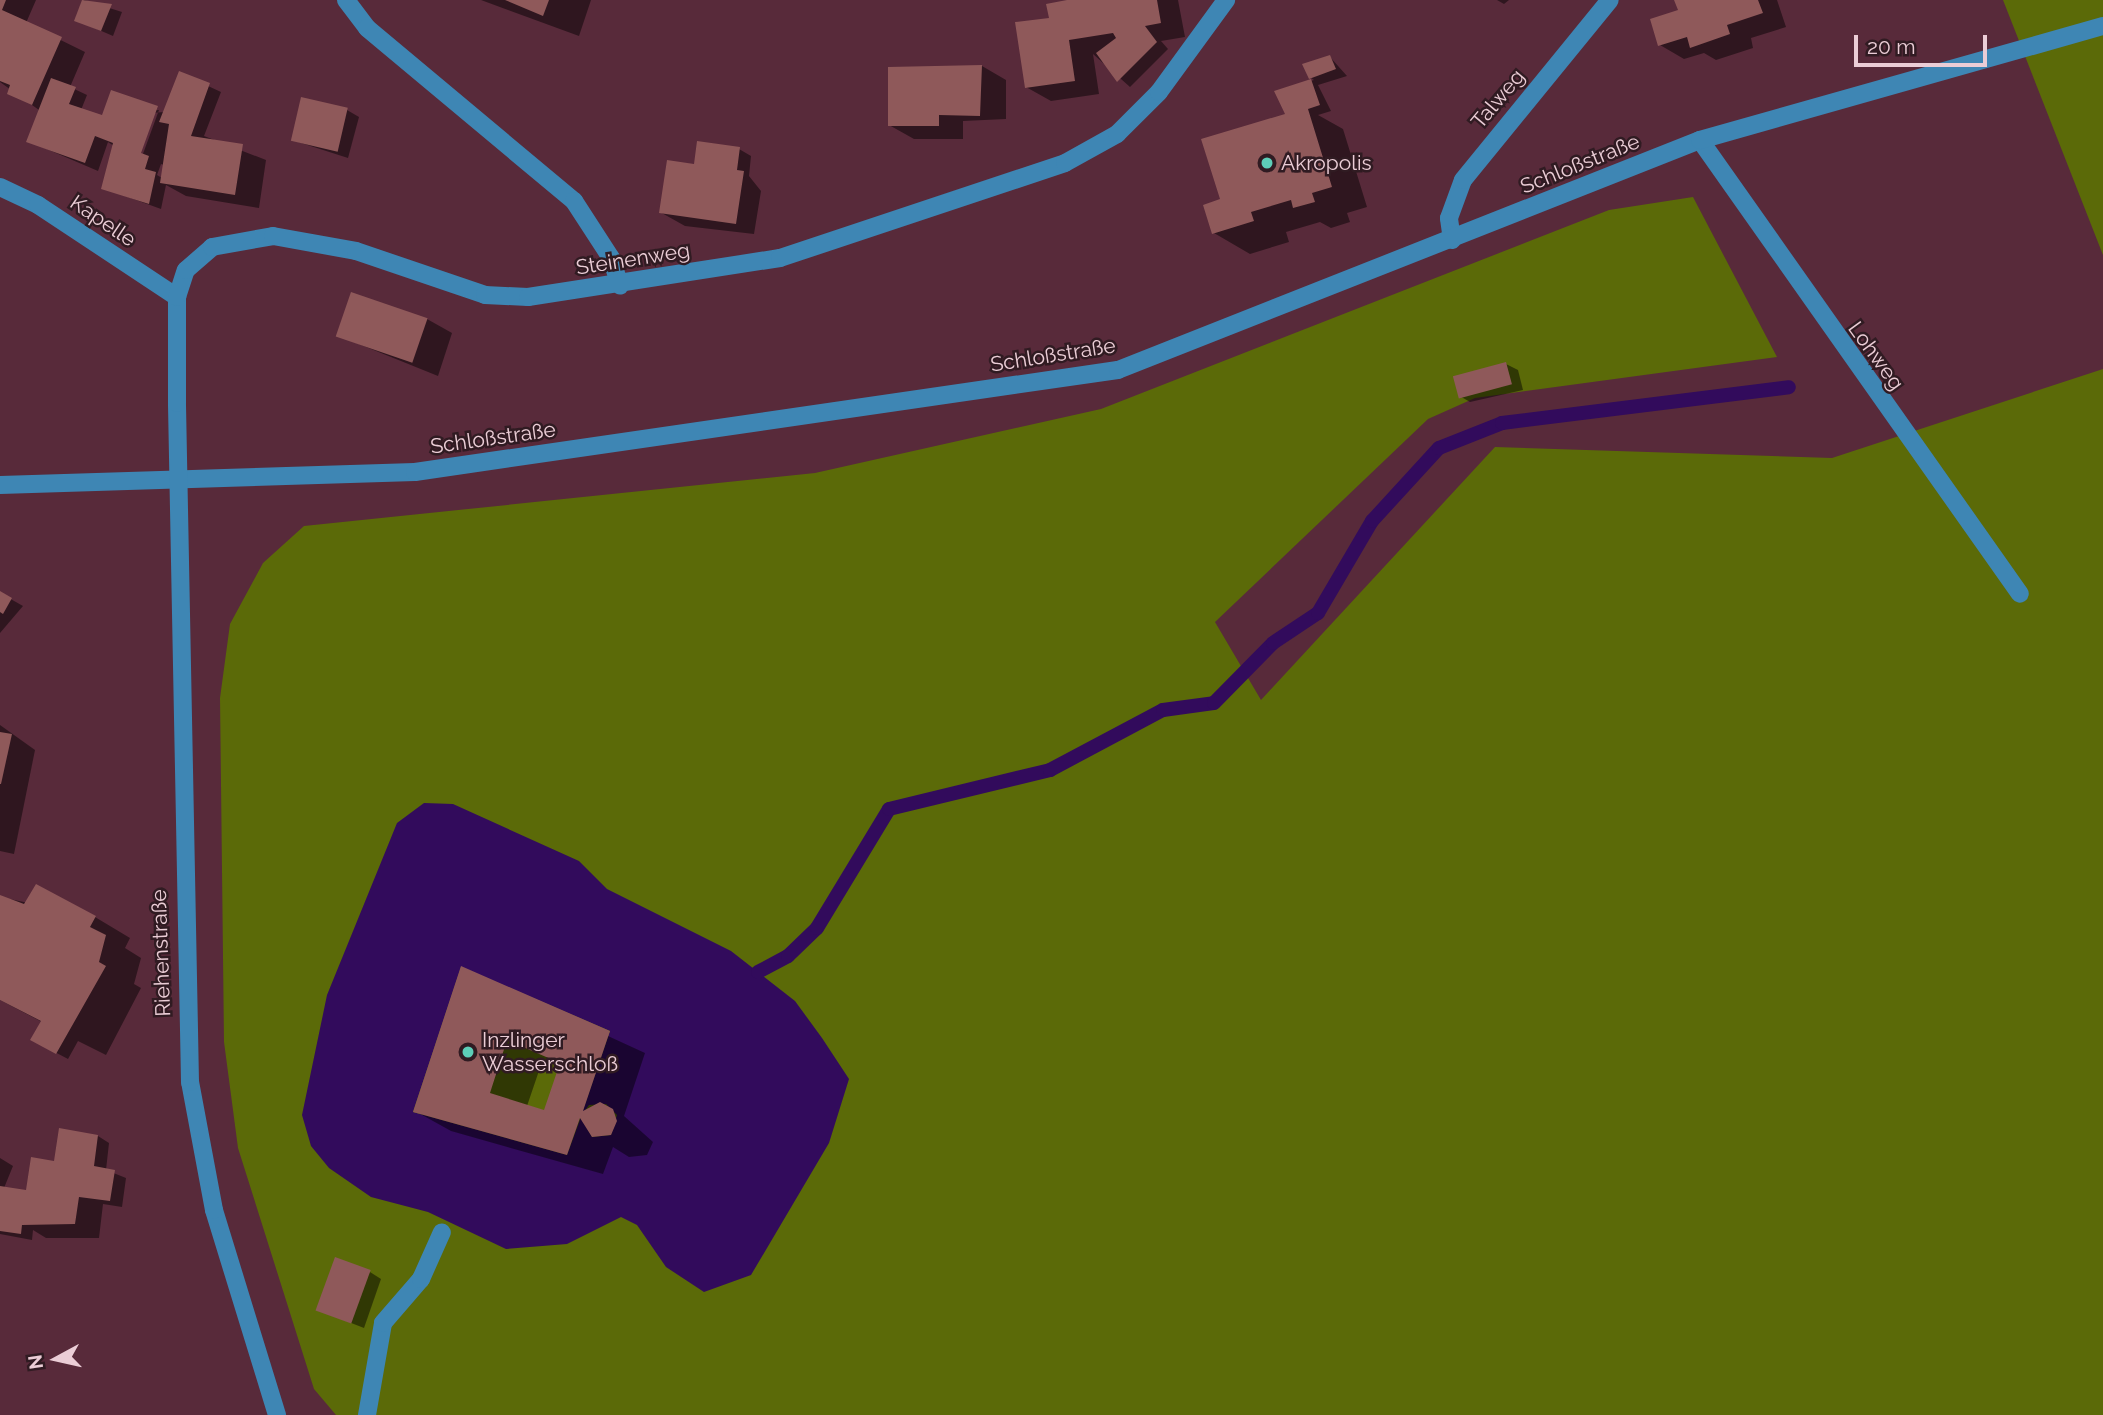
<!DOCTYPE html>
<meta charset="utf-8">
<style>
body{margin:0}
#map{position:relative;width:2103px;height:1415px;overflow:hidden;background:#582a3a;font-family:Raleway,sans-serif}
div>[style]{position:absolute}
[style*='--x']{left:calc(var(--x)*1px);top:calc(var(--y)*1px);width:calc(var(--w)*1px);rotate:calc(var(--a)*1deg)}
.green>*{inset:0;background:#5b6a08}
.water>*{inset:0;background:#320b5c}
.shadow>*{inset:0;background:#0007}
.stream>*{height:14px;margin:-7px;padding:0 7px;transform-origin:7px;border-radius:7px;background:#320b5c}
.building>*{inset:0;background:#8f595a;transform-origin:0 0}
.minor>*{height:18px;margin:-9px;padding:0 9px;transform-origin:9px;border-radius:9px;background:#3e86b4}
.dots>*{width:19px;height:19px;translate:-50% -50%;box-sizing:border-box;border:4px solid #301b22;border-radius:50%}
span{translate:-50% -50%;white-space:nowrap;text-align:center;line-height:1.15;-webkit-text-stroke:5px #301b22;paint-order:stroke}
.street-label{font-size:21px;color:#ebcdd6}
.poi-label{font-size:21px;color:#ebcdd6}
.left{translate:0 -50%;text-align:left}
.north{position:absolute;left:21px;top:1324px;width:70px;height:70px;-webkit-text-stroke:5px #301b22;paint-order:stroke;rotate:262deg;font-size:19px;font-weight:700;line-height:28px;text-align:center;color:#ebcdd6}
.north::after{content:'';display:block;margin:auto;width:24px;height:32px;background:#ebcdd6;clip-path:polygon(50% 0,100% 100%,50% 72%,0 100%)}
.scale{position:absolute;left:1854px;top:35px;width:133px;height:32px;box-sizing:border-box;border:4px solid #ebcdd6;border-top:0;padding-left:9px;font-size:21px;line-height:24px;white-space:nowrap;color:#ebcdd6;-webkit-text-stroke:5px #301b22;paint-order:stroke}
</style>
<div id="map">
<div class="green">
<i style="clip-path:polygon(2003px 0,2103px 0,2103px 255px)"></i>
<i style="clip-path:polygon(1693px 197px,1777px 357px,1475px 398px,1428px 419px,1215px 622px,1261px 700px,1495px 447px,1832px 458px,2103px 369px,2103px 1415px,336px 1415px,314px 1389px,238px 1148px,224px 1042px,220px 698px,230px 624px,263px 563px,304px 526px,815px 473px,1101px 409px,1609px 210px)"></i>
</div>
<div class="water">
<i style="clip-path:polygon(evenodd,424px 803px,453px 804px,579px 861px,607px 889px,731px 951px,795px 1001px,822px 1038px,849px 1079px,829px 1143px,751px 1275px,704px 1292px,666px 1267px,637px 1225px,621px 1217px,567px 1244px,506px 1249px,428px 1212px,371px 1197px,329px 1168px,311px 1146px,302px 1115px,327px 995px,397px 823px,424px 803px,461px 967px,610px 1031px,581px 1116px,589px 1105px,606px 1104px,617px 1115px,611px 1135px,592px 1137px,581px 1117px,567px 1155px,413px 1112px,461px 967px)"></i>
</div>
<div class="shadow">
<i style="clip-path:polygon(evenodd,0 0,36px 0,26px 23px,85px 52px,70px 87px,87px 95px,81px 110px,103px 117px,164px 112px,180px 73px,221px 92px,204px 136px,266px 160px,259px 208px,186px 196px,166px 185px,161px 209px,103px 188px,114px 146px,108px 142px,98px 171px,28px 141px,39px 110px,0 82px,0 0,155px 110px,159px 110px,140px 162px,137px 161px,155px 110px,0 0,161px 164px,164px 165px,162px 178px,157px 175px,161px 164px)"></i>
<i style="clip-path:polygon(84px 0,122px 12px,113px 36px,76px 20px)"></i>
<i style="clip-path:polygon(481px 0,591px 0,579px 36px)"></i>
<i style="clip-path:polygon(1076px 0,1178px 0,1185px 37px,1161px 41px,1168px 49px,1130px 87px,1093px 54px,1099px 94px,1051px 101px,1026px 87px,1051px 19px)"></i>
<i style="clip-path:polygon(1497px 0,1509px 0,1504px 4px)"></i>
<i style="clip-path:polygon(1676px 0,1777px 0,1786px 27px,1751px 38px,1753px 48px,1716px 60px,1704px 53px,1684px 59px,1660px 45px,1680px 11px)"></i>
<i style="clip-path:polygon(1330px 57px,1347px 76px,1318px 85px,1331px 111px,1318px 115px,1343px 129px,1367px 207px,1347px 213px,1350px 222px,1331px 228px,1320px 222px,1286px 232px,1289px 242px,1250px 254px,1214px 233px,1222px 201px,1287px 115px,1276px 92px,1314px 80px,1310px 77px)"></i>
<i style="clip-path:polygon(982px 66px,1006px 80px,1006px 119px,963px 121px,963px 139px,914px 139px,889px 125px)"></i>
<i style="clip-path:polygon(347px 110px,359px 117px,348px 158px,292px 140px)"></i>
<i style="clip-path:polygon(739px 149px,751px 156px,749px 176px,761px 191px,754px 234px,685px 226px,660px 212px)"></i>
<i style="clip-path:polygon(427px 319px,452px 333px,438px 376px,339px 336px)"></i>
<i style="clip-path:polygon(1506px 364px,1518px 370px,1523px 390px,1470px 402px,1458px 395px)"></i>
<i style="clip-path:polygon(0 593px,23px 606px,0 633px)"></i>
<i style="clip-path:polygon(0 725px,35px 750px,14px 854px,0 851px)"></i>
<i style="clip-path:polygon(0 897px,95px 917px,130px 938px,125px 948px,141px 958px,134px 984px,141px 988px,106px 1055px,78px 1041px,68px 1059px,32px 1040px,42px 1022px,0 1000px)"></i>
<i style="clip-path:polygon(evenodd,462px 969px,645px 1053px,624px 1116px,653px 1142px,647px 1155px,629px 1157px,613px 1147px,603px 1174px,451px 1131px,415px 1111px,462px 969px,543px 1059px,561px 1067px,545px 1112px,527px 1106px,543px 1059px)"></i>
<i style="clip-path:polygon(98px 1136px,109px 1143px,106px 1170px,126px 1178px,122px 1207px,103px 1204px,99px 1238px,46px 1238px,33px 1230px,32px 1240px,0 1234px,0 1158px,13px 1166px,4px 1188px,27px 1192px,55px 1162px)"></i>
<i style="clip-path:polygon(370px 1272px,381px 1279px,364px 1328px,318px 1310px)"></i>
</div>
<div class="stream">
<i style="--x:758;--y:972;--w:34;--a:-28"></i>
<i style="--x:788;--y:956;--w:40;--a:-44"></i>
<i style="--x:817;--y:928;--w:139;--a:-58.8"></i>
<i style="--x:889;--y:809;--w:166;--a:-13.6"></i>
<i style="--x:1050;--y:770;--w:128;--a:-28"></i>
<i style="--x:1163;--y:710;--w:51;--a:-7.8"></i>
<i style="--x:1214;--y:703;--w:84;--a:-45.5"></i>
<i style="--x:1273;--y:643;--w:54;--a:-33.7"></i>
<i style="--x:1318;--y:613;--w:107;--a:-59.6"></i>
<i style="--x:1372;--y:521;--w:99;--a:-47.5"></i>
<i style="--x:1439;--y:448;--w:68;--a:-21.6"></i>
<i style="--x:1502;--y:423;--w:289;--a:-7.1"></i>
</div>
<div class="building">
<i style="clip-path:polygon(0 0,6px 0,2px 10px,62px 37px,32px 105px,7px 94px,10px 85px,0 81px)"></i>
<i style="clip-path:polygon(82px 0,112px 4px,101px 31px,74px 21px)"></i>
<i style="clip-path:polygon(505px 0,549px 0,543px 16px)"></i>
<i style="clip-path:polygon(1067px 0,1157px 0,1161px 23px,1145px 26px,1157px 42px,1117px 82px,1096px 53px,1116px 38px,1113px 33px,1069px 40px,1075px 81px,1025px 88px,1015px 22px,1049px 18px,1046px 4px)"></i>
<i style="clip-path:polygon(1674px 0,1758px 0,1763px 13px,1727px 25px,1730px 34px,1690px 48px,1687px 37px,1658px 46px,1650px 19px,1678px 10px)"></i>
<i style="clip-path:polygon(1330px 55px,1336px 69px,1309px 79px,1302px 64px)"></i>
<i style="clip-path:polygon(982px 65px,980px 116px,939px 115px,939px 126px,888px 126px,888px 67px)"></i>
<i style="clip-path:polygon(179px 71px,210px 83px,191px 136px,243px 144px,235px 195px,160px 183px,169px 124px,159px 122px)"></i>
<i style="clip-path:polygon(51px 78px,76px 87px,69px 104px,102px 115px,111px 90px,158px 106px,141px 153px,149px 156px,145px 169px,156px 172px,149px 204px,101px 189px,113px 143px,95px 136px,85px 163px,26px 142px)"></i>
<i style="clip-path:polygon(1311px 79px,1320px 105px,1308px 109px,1332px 187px,1312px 193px,1315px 202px,1293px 208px,1291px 200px,1251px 212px,1254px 221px,1212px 234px,1203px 205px,1220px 199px,1201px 139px,1285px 114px,1274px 91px)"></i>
<i style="left:301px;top:97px;width:48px;height:45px;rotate:13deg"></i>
<i style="clip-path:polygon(697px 141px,740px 147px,737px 170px,744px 171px,736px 224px,659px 213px,667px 160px,694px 164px)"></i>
<i style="left:351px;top:292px;width:81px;height:47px;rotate:19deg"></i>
<i style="left:1506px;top:362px;width:23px;height:55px;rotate:75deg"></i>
<i style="clip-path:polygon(0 591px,12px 598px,3px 614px,0 612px)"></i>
<i style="clip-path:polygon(0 732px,12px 734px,1px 784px,0 784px)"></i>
<i style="clip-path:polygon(36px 884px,96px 916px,90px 927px,106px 935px,99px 962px,106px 966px,56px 1054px,30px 1040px,41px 1021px,0 1000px,0 895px,24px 904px)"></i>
<i style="clip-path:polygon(evenodd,461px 966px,610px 1031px,583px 1111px,600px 1102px,613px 1109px,617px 1121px,611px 1135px,592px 1137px,580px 1118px,567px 1155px,413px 1112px,461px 966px,507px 1040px,560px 1063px,544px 1110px,490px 1093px,507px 1040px)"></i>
<i style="clip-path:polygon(59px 1128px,98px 1135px,94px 1166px,115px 1170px,110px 1201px,79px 1197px,75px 1224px,22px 1225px,21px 1234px,0 1231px,0 1186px,26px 1190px,31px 1157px,54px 1161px)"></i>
<i style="left:335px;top:1257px;width:38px;height:57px;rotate:20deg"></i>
</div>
<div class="minor">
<i style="--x:346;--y:0;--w:35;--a:53"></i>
<i style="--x:367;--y:28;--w:270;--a:39.9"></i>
<i style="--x:574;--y:201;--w:68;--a:57"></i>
<i style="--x:611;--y:258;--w:29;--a:72"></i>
<i style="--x:1700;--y:140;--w:555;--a:54.82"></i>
<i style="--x:0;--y:187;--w:42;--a:25.3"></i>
<i style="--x:38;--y:205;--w:167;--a:33.5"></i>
<i style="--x:1452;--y:240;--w:22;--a:-98"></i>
<i style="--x:1449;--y:218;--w:40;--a:-69.8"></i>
<i style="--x:1463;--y:180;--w:232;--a:-50.8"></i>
<i style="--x:0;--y:485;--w:415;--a:-1.8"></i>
<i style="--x:415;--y:472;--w:710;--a:-8.26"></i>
<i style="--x:1118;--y:370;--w:626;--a:-21.56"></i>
<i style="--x:1700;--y:140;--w:419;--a:-15.8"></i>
<i style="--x:277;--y:1415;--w:214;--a:-107.1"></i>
<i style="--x:214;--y:1210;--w:130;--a:-100.6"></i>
<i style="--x:190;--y:1082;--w:679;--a:-91.1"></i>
<i style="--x:177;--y:403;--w:106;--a:-90"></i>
<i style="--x:177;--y:297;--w:28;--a:-72"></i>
<i style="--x:186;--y:270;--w:35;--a:-41"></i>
<i style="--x:212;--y:247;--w:62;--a:-10.2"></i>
<i style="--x:273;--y:236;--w:84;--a:10.2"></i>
<i style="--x:356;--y:251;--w:136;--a:18.8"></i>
<i style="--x:485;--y:295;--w:43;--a:2.7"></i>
<i style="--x:528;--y:297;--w:255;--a:-8.8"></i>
<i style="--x:780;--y:258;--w:300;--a:-18.4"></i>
<i style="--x:1065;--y:163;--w:60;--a:-29.1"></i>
<i style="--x:1117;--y:134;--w:59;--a:-45"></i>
<i style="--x:1159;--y:92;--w:114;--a:-53.9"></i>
<i style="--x:367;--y:1415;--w:93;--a:-80.1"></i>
<i style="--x:383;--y:1323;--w:58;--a:-49.2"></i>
<i style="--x:421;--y:1279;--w:51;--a:-65.9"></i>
</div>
<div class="dots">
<i style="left:1267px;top:163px;background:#5dceb8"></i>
<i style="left:468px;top:1052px;background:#5dceb8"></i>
</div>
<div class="street-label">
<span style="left:1498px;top:99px;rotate:-50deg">Talweg</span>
<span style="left:1580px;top:164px;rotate:-22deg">Schloßstraße</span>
<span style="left:103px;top:221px;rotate:34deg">Kapelle</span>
<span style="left:633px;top:259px;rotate:-9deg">Steinenweg</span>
<span style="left:1053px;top:355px;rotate:-9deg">Schloßstraße</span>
<span style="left:1876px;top:356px;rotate:54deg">Lohweg</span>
<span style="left:493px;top:438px;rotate:-8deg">Schloßstraße</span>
<span style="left:161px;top:953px;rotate:-92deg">Riehenstraße</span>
</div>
<div class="poi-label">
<span class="left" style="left:1281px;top:163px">Akropolis</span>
<span class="left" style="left:482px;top:1052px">Inzlinger<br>Wasserschloß</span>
</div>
<div class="north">N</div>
<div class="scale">20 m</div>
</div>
